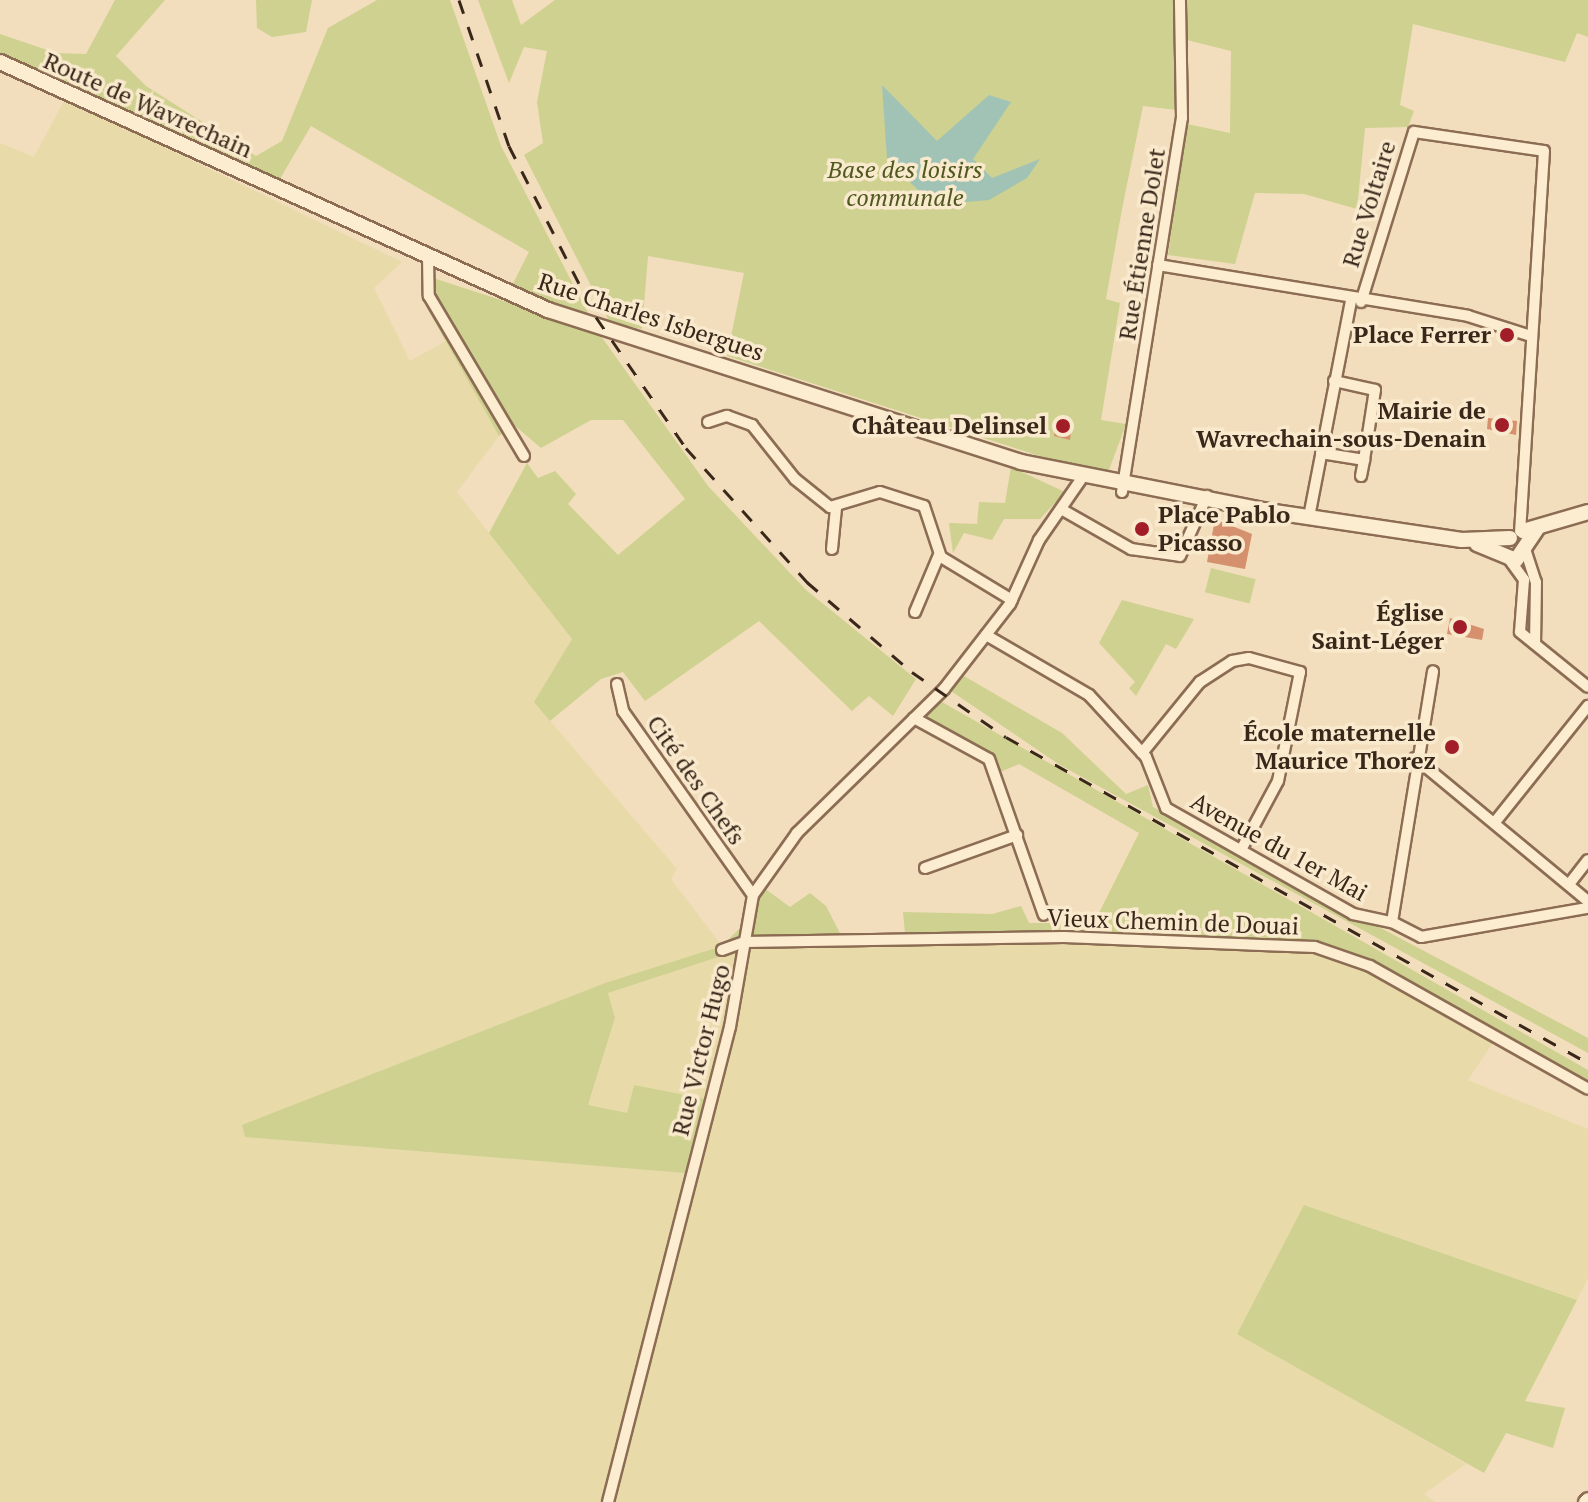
<!DOCTYPE html>
<meta charset="utf-8">
<style>
body{margin:0}
#map{position:relative;width:1588px;height:1502px;overflow:hidden;background:#f2debc;font-family:"PT Serif",serif}
div>[style]{position:absolute}
[style*='--x']{left:calc(var(--x)*1px);top:calc(var(--y)*1px);width:calc(var(--w)*1px);rotate:calc(var(--a)*1deg)}
.farmland>*{inset:0;background:#e9daa9}
.green>*{inset:0;background:#ced18f;transform-origin:0 0}
.water>*{inset:0;background:#a1c3b6}
.building>*{inset:0;background:#d5916e}
.roads{filter:drop-shadow(2px 0 #8c6d54) drop-shadow(-2px 0 #8c6d54) drop-shadow(0 2px #8c6d54) drop-shadow(0 -2px #8c6d54)}
.minor>*{height:10px;margin:-5px;padding:0 5px;transform-origin:5px;border-radius:5px;background:#fcecd0}
.tertiary>*{height:12px;margin:-6px;padding:0 6px;transform-origin:6px;border-radius:6px;background:#fcecd0}
.secondary>*{height:14px;margin:-7px;padding:0 7px;transform-origin:7px;border-radius:7px;background:#fcecd0}
.rail>*{height:3px;margin-top:-1.5px;transform-origin:0;background:repeating-linear-gradient(90deg,#39271a 0 14px,transparent 0 28px)}
.dots>*{width:22px;height:22px;translate:-50% -50%;box-sizing:border-box;border:4px solid #f9e9cd;border-radius:50%}
span{translate:-50% -50%;white-space:nowrap;text-align:center;line-height:1.15;-webkit-text-stroke:7px #f9e9cd;paint-order:stroke}
.street-label{font-size:24px;color:#39271a}
.park-label{font-size:24px;color:#4e581f;font-style:italic}
.poi-label{font-size:24px;color:#39271a;font-weight:700}
.right{translate:-100% -50%;text-align:right}
.left{translate:0 -50%;text-align:left}
</style>
<div id="map">
<div class="farmland">
<i style="clip-path:polygon(65px 99px,402px 262px,374px 288px,410px 361px,446px 341px,499px 436px,457px 492px,572px 639px,534px 702px,677px 869px,671px 879px,722px 946px,605px 983px,243px 1125px,245px 1137px,695px 1174px,634px 1085px,627px 1113px,588px 1105px,615px 1019px,608px 993px,758px 944px,1151px 942px,1340px 955px,1492px 1044px,1468px 1080px,1588px 1129px,1588px 1278px,1577px 1300px,1304px 1205px,1238px 1333px,1466px 1464px,1424px 1494px,1435px 1502px,0 1502px,0 143px,34px 157px)"></i>
</div>
<div class="green">
<i style="clip-path:polygon(115px 0,165px 0,116px 56px,146px 86px,256px 156px,282px 141px,328px 28px,377px 0,450px 0,501px 146px,598px 332px,708px 486px,806px 590px,916px 679px,893px 716px,869px 696px,852px 711px,759px 621px,645px 701px,623px 672px,601px 679px,550px 721px,534px 702px,572px 639px,489px 533px,527px 463px,538px 478px,555px 471px,576px 494px,568px 504px,618px 555px,685px 499px,623px 420px,591px 420px,541px 448px,514px 425px,499px 436px,427px 308px,430px 277px,504px 301px,529px 252px,311px 126px,278px 182px,0 56px,0 34px,56px 53px,86px 54px)"></i>
<i style="clip-path:polygon(256px 0,312px 0,306px 32px,272px 37px,257px 28px)"></i>
<i style="clip-path:polygon(478px 0,512px 0,521px 25px,555px 0,1588px 0,1588px 37px,1577px 33px,1565px 62px,1413px 24px,1400px 105px,1414px 111px,1408px 127px,1365px 128px,1357px 209px,1304px 194px,1255px 193px,1235px 264px,1168px 255px,1187px 124px,1230px 133px,1231px 51px,1179px 38px,1177px 110px,1143px 106px,1122px 209px,1106px 299px,1120px 303px,1101px 420px,1126px 424px,1109px 470px,1096px 474px,727px 356px,744px 273px,648px 256px,642px 329px,610px 323px,524px 155px,543px 143px,537px 102px,547px 51px,524px 47px,509px 83px)"></i>
<i style="clip-path:polygon(1011px 467px,1065px 492px,1040px 519px,1004px 519px,992px 540px,964px 533px,953px 553px,949px 523px,977px 524px,979px 502px,1005px 503px)"></i>
<i style="left:1211px;top:568px;width:46px;height:25px;rotate:14deg"></i>
<i style="clip-path:polygon(1122px 600px,1194px 619px,1176px 649px,1166px 644px,1136px 696px,1129px 688px,1135px 682px,1099px 643px)"></i>
<i style="clip-path:polygon(964px 676px,1062px 733px,1126px 794px,1148px 785px,1153px 807px,1588px 1038px,1588px 1053px,1060px 765px,951px 691px)"></i>
<i style="clip-path:polygon(942px 702px,1588px 1070px,1588px 1086px,1499px 1039px,1492px 1044px,1340px 955px,1151px 942px,906px 944px,903px 912px,992px 914px,1021px 906px,1029px 923px,1094px 923px,1139px 833px,1019px 764px,1000px 772px,995px 758px,923px 718px)"></i>
<i style="clip-path:polygon(764px 888px,790px 907px,810px 893px,826px 906px,846px 945px,758px 944px,608px 993px,615px 1018px,588px 1105px,627px 1113px,634px 1085px,715px 1101px,696px 1174px,245px 1137px,242px 1125px,605px 983px,722px 946px,751px 917px)"></i>
<i style="clip-path:polygon(1304px 1205px,1577px 1300px,1525px 1401px,1565px 1408px,1553px 1448px,1506px 1433px,1484px 1473px,1237px 1334px)"></i>
</div>
<div class="water">
<i style="clip-path:polygon(882px 85px,937px 141px,989px 95px,1011px 102px,973px 159px,992px 178px,1040px 159px,1027px 178px,989px 200px,942px 204px,924px 196px,887px 159px)"></i>
</div>
<div class="building">
<i style="clip-path:polygon(1058px 417px,1072px 421px,1070px 440px,1054px 436px)"></i>
<i style="clip-path:polygon(1488px 418px,1517px 421px,1516px 435px,1487px 429px)"></i>
<i style="clip-path:polygon(1215px 519px,1252px 534px,1245px 569px,1207px 562px)"></i>
<i style="clip-path:polygon(1450px 618px,1484px 629px,1482px 640px,1447px 634px)"></i>
</div>
<div class="roads">
<div class="minor">
<i style="--x:428;--y:257;--w:39;--a:89"></i>
<i style="--x:429;--y:296;--w:186;--a:59.3"></i>
<i style="--x:1158;--y:265;--w:314;--a:9.3"></i>
<i style="--x:1468;--y:316;--w:66;--a:17.6"></i>
<i style="--x:1361;--y:302;--w:178;--a:-72.7"></i>
<i style="--x:1414;--y:132;--w:131;--a:8.3"></i>
<i style="--x:1544;--y:151;--w:381;--a:93.6"></i>
<i style="--x:708;--y:422;--w:20;--a:-18"></i>
<i style="--x:727;--y:416;--w:27;--a:20"></i>
<i style="--x:752;--y:425;--w:69;--a:51.5"></i>
<i style="--x:795;--y:479;--w:45;--a:38.7"></i>
<i style="--x:830;--y:507;--w:52;--a:-16.7"></i>
<i style="--x:880;--y:492;--w:46;--a:17.7"></i>
<i style="--x:924;--y:506;--w:54;--a:71.6"></i>
<i style="--x:941;--y:557;--w:83;--a:31.2"></i>
<i style="--x:1321;--y:453;--w:44;--a:9.2"></i>
<i style="--x:1364;--y:460;--w:71;--a:-81.1"></i>
<i style="--x:1375;--y:390;--w:42;--a:-167.6"></i>
<i style="--x:1361;--y:476;--w:16;--a:-79"></i>
<i style="--x:1122;--y:492;--w:379;--a:-80.9"></i>
<i style="--x:1182;--y:118;--w:118;--a:-91"></i>
<i style="--x:1061;--y:509;--w:81;--a:29.7"></i>
<i style="--x:1131;--y:549;--w:49;--a:8.1"></i>
<i style="--x:1180;--y:556;--w:66;--a:-65.8"></i>
<i style="--x:1309;--y:517;--w:221;--a:-79"></i>
<i style="--x:832;--y:549;--w:41;--a:-84.4"></i>
<i style="--x:1525;--y:549;--w:35;--a:72"></i>
<i style="--x:1536;--y:582;--w:62;--a:90.9"></i>
<i style="--x:1509;--y:559;--w:26;--a:54"></i>
<i style="--x:1524;--y:580;--w:52;--a:94.4"></i>
<i style="--x:1520;--y:632;--w:87;--a:39"></i>
<i style="--x:915;--y:612;--w:62;--a:-67.2"></i>
<i style="--x:986;--y:635;--w:119;--a:30.2"></i>
<i style="--x:1089;--y:695;--w:84;--a:47.4"></i>
<i style="--x:1146;--y:757;--w:55;--a:68.6"></i>
<i style="--x:1166;--y:808;--w:215;--a:29.5"></i>
<i style="--x:1353;--y:914;--w:40;--a:12"></i>
<i style="--x:617;--y:684;--w:28;--a:77"></i>
<i style="--x:623;--y:711;--w:225;--a:54.8"></i>
<i style="--x:914;--y:718;--w:85;--a:28.7"></i>
<i style="--x:989;--y:759;--w:165;--a:70.6"></i>
<i style="--x:1142;--y:753;--w:92;--a:-50.8"></i>
<i style="--x:1200;--y:682;--w:38;--a:-33"></i>
<i style="--x:1232;--y:661;--w:17;--a:-10"></i>
<i style="--x:1249;--y:658;--w:53;--a:15.4"></i>
<i style="--x:1300;--y:672;--w:111;--a:101.4"></i>
<i style="--x:1278;--y:781;--w:78;--a:118.2"></i>
<i style="--x:1415;--y:758;--w:224;--a:39.6"></i>
<i style="--x:1495;--y:822;--w:149;--a:-51.3"></i>
<i style="--x:925;--y:868;--w:98;--a:-19.7"></i>
<i style="--x:1570;--y:883;--w:29;--a:-52"></i>
<i style="--x:1392;--y:922;--w:254;--a:-80.7"></i>
<i style="--x:1392;--y:922;--w:33;--a:27"></i>
<i style="--x:1421;--y:937;--w:169;--a:-9.9"></i>
<i style="--x:722;--y:950;--w:23;--a:-20"></i>
<i style="--x:744;--y:942;--w:320;--a:-0.9"></i>
<i style="--x:1064;--y:937;--w:251;--a:2.3"></i>
<i style="--x:1315;--y:947;--w:58;--a:19.1"></i>
<i style="--x:1370;--y:966;--w:250;--a:29.4"></i>
<i style="--x:608;--y:1502;--w:490;--a:-75.6"></i>
<i style="--x:730;--y:1027;--w:134;--a:-80.1"></i>
<i style="--x:753;--y:895;--w:76;--a:-54.6"></i>
<i style="--x:797;--y:833;--w:206;--a:-44.4"></i>
<i style="--x:944;--y:689;--w:108;--a:-52.2"></i>
<i style="--x:1010;--y:604;--w:70;--a:-65.6"></i>
<i style="--x:1039;--y:540;--w:75;--a:-55.3"></i>
</div>
<div class="tertiary">
<i style="--x:1585;--y:1502;--w:4;--a:-45"></i>
</div>
<div class="secondary">
<i style="--x:0;--y:62;--w:602;--a:24.35"></i>
<i style="--x:548;--y:310;--w:497;--a:17.8"></i>
<i style="--x:1021;--y:462;--w:252;--a:11.2"></i>
<i style="--x:1261;--y:510;--w:203;--a:8.5"></i>
<i style="--x:1462;--y:540;--w:48;--a:-2.4"></i>
<i style="--x:1523;--y:531;--w:68;--a:-16.3"></i>
<i style="--x:1477;--y:544;--w:42;--a:22.3"></i>
<i style="--x:1516;--y:560;--w:40;--a:-56"></i>
</div>
</div>
<div class="rail">
<i style="--x:459;--y:0;--w:154;--a:71.1"></i>
<i style="--x:509;--y:146;--w:192;--a:63"></i>
<i style="--x:596;--y:317;--w:159;--a:55.5"></i>
<i style="--x:686;--y:448;--w:181;--a:47.9"></i>
<i style="--x:807;--y:582;--w:138;--a:40.6"></i>
<i style="--x:912;--y:672;--w:114;--a:34.7"></i>
<i style="--x:1006;--y:737;--w:667;--a:29.25"></i>
</div>
<div class="dots">
<i style="left:1507px;top:335px;background:#a11d28"></i>
<i style="left:1502px;top:425px;background:#a11d28"></i>
<i style="left:1063px;top:426px;background:#a11d28"></i>
<i style="left:1142px;top:529px;background:#a11d28"></i>
<i style="left:1460px;top:627px;background:#a11d28"></i>
<i style="left:1452px;top:747px;background:#a11d28"></i>
</div>
<div class="street-label">
<span style="left:148px;top:105px;rotate:24deg">Route de Wavrechain</span>
<span style="left:1369px;top:204px;rotate:-73deg">Rue Voltaire</span>
<span style="left:1142px;top:244px;rotate:-81deg">Rue Étienne Dolet</span>
<span style="left:651px;top:317px;rotate:18deg">Rue Charles Isbergues</span>
<span style="left:696px;top:780px;rotate:55deg">Cité des Chefs</span>
<span style="left:1279px;top:847px;rotate:29deg">Avenue du 1er Mai</span>
<span style="left:1173px;top:922px;rotate:2deg">Vieux Chemin de Douai</span>
<span style="left:701px;top:1050px;rotate:-76deg">Rue Victor Hugo</span>
</div>
<div class="park-label">
<span style="left:905px;top:184px">Base des loisirs<br>communale</span>
</div>
<div class="poi-label">
<span class="right" style="left:1491px;top:335px">Place Ferrer</span>
<span class="right" style="left:1486px;top:425px">Mairie de<br>Wavrechain-sous-Denain</span>
<span class="right" style="left:1047px;top:426px">Château Delinsel</span>
<span class="left" style="left:1158px;top:529px">Place Pablo<br>Picasso</span>
<span class="right" style="left:1444px;top:627px">Église<br>Saint-Léger</span>
<span class="right" style="left:1436px;top:747px">École maternelle<br>Maurice Thorez</span>
</div>
</div>
